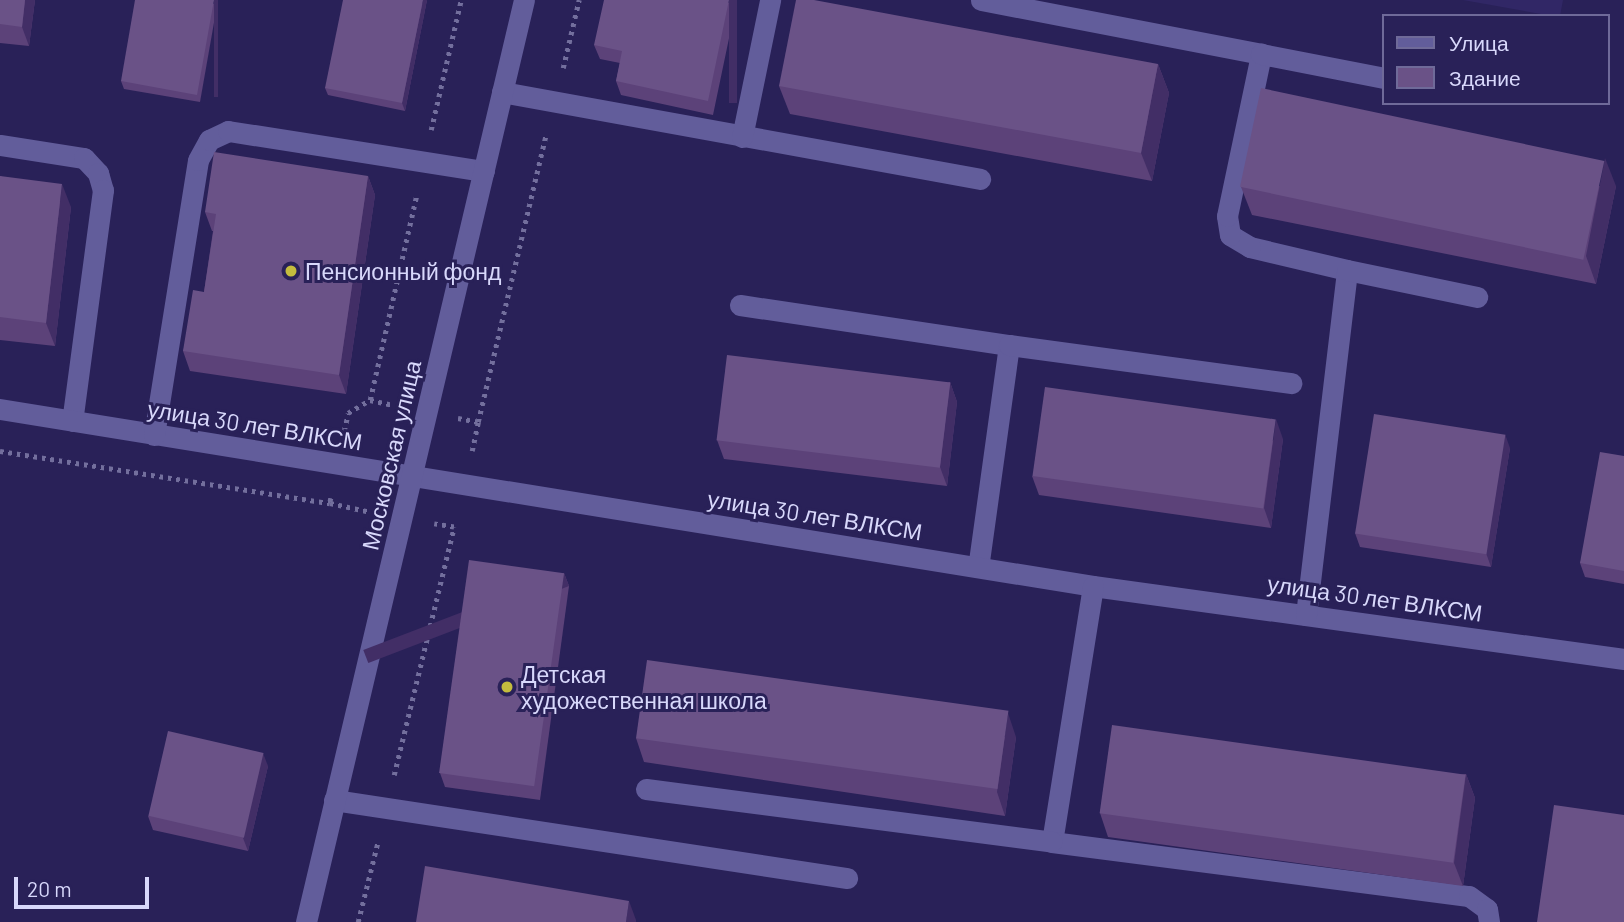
<!DOCTYPE html>
<meta charset="utf-8">
<style>
body{margin:0}
#map{position:relative;width:1624px;height:922px;overflow:hidden;background:#292158;font-family:Barlow,sans-serif}
div>[style]{position:absolute}
[style*='--x']{left:calc(var(--x)*1px);top:calc(var(--y)*1px);width:calc(var(--w)*1px);rotate:calc(var(--a)*1deg)}
.built>*{inset:0;background:#312766}
.path>*{height:4.5px;margin-top:-2.25px;transform-origin:0;background:repeating-linear-gradient(90deg,#736f9d 0 3.5px,transparent 0 8.5px)}
.minor>*{height:21px;margin:-10.5px;padding:0 10.5px;transform-origin:10.5px;border-radius:10.5px;background:#625d9b}
.wall>*{inset:0;background:#5c4279}
.shaded-wall>*{inset:0;background:#422e66;transform-origin:0 0}
.building>*{inset:0;background:#6a5287;transform-origin:0 0}
.dots>*{width:19px;height:19px;translate:-50% -50%;box-sizing:border-box;border:4px solid #292158;border-radius:50%}
span{translate:-50% -50%;white-space:nowrap;text-align:center;line-height:1.15;-webkit-text-stroke:6px #292158;paint-order:stroke}
.poi-label{font-size:23px;color:#d8d8fb}
.left{translate:0 -50%;text-align:left}
.street-label{font-size:23px;color:#d8d8fb}
.legend{position:absolute;left:1382px;top:14px;width:228px;height:91px;box-sizing:border-box;background:#292158;border:2px solid #6f6a99;margin:0;padding:9px 12px;list-style:none;font-size:21px;color:#d8d8fb}
.legend li{display:flex;align-items:center;gap:14px;height:35px}
.legend b{width:35px;border:2px solid #6f6a99}
.scale{position:absolute;left:14px;top:877px;width:135px;height:32px;box-sizing:border-box;border:4px solid #d8d8fb;border-top:0;padding-left:9px;font-size:21px;line-height:24px;white-space:nowrap;color:#d8d8fb;-webkit-text-stroke:5px #292158;paint-order:stroke}
</style>
<div id="map">
<div class="built">
<i style="clip-path:polygon(1463px 0,1563px 0,1560px 16px,1552px 16px)"></i>
</div>
<div class="path">
<i style="--x:563;--y:68;--w:70;--a:-76.8"></i>
<i style="--x:431;--y:130;--w:133;--a:-77"></i>
<i style="--x:370;--y:400;--w:212;--a:-77.2"></i>
<i style="--x:458;--y:418;--w:20;--a:11"></i>
<i style="--x:478;--y:422;--w:296;--a:-76.7"></i>
<i style="--x:344;--y:431;--w:18;--a:-77"></i>
<i style="--x:348;--y:413;--w:26;--a:-31"></i>
<i style="--x:370;--y:400;--w:25;--a:12"></i>
<i style="--x:0;--y:451;--w:334;--a:9"></i>
<i style="--x:472;--y:451;--w:30;--a:-78"></i>
<i style="--x:331;--y:498;--w:5;--a:101"></i>
<i style="--x:330;--y:503;--w:42;--a:12.4"></i>
<i style="--x:394;--y:775;--w:255;--a:-76.4"></i>
<i style="--x:454;--y:527;--w:20;--a:-171"></i>
<i style="--x:358;--y:922;--w:83;--a:-76.1"></i>
</div>
<div class="minor">
<i style="--x:981;--y:0;--w:285;--a:10.9"></i>
<i style="--x:502;--y:92;--w:486;--a:10.3"></i>
<i style="--x:742;--y:137;--w:140;--a:-78.4"></i>
<i style="--x:0;--y:145;--w:85;--a:8.8"></i>
<i style="--x:84;--y:158;--w:21;--a:47"></i>
<i style="--x:98;--y:173;--w:18;--a:74"></i>
<i style="--x:103;--y:190;--w:233;--a:97.6"></i>
<i style="--x:1347;--y:270;--w:100;--a:-166.7"></i>
<i style="--x:1250;--y:247;--w:23;--a:-149"></i>
<i style="--x:1230;--y:235;--w:19;--a:-99"></i>
<i style="--x:1227;--y:216;--w:166;--a:-78.1"></i>
<i style="--x:1261;--y:54;--w:125;--a:11"></i>
<i style="--x:740;--y:305;--w:272;--a:8.5"></i>
<i style="--x:1009;--y:345;--w:224;--a:97.9"></i>
<i style="--x:1009;--y:345;--w:285;--a:7.7"></i>
<i style="--x:0;--y:409;--w:1107;--a:9.2"></i>
<i style="--x:1093;--y:586;--w:536;--a:7.83"></i>
<i style="--x:154;--y:435;--w:278;--a:-80.9"></i>
<i style="--x:198;--y:160;--w:23;--a:-61"></i>
<i style="--x:209;--y:140;--w:21;--a:-25"></i>
<i style="--x:228;--y:131;--w:259;--a:8.9"></i>
<i style="--x:1093;--y:586;--w:259;--a:99.1"></i>
<i style="--x:1052;--y:842;--w:420;--a:7.4"></i>
<i style="--x:1469;--y:896;--w:22;--a:36"></i>
<i style="--x:1487;--y:909;--w:13;--a:81"></i>
<i style="--x:1306;--y:615;--w:347;--a:-83.2"></i>
<i style="--x:1347;--y:270;--w:133;--a:11.7"></i>
<i style="--x:646;--y:789;--w:409;--a:7.4"></i>
<i style="--x:334;--y:800;--w:519;--a:8.65"></i>
<i style="--x:306;--y:922;--w:947;--a:-76.7"></i>
</div>
<div class="wall">
<i style="clip-path:polygon(0 0,35px 0,29px 46px,0 43px)"></i>
<i style="clip-path:polygon(218px 0,200px 102px,124px 89px,121px 81px)"></i>
<i style="clip-path:polygon(427px 0,405px 111px,328px 95px,325px 88px)"></i>
<i style="clip-path:polygon(737px 0,713px 115px,621px 95px,616px 81px,620px 63px,600px 59px,594px 45px)"></i>
<i style="clip-path:polygon(1158px 64px,1169px 93px,1152px 181px,790px 114px,779px 86px)"></i>
<i style="clip-path:polygon(0 176px,71px 207px,55px 346px,0 340px)"></i>
<i style="clip-path:polygon(368px 176px,375px 195px,346px 394px,190px 371px,183px 351px,204px 292px,213px 231px,212px 231px,205px 212px)"></i>
<i style="clip-path:polygon(1616px 186px,1596px 284px,1252px 215px,1241px 187px)"></i>
<i style="clip-path:polygon(950px 382px,957px 402px,947px 486px,724px 459px,717px 440px)"></i>
<i style="clip-path:polygon(1283px 439px,1271px 528px,1039px 495px,1032px 476px)"></i>
<i style="clip-path:polygon(1510px 448px,1491px 567px,1360px 547px,1355px 533px)"></i>
<i style="clip-path:polygon(1624px 456px,1624px 584px,1585px 577px,1580px 563px)"></i>
<i style="clip-path:polygon(564px 573px,569px 586px,540px 800px,445px 787px,440px 773px)"></i>
<i style="clip-path:polygon(1016px 737px,1005px 816px,644px 762px,636px 738px)"></i>
<i style="clip-path:polygon(268px 766px,248px 851px,153px 830px,148px 816px)"></i>
<i style="clip-path:polygon(1466px 774px,1475px 798px,1463px 886px,1108px 837px,1100px 813px)"></i>
</div>
<div class="shaded-wall">
<i style="clip-path:polygon(25px 0,35px 0,29px 46px,22px 27px)"></i>
<i style="left:214px;top:0;width:4px;height:97px"></i>
<i style="clip-path:polygon(423px 0,427px 0,405px 111px,402px 103px)"></i>
<i style="left:729px;top:0;width:8px;height:103px"></i>
<i style="clip-path:polygon(1158px 64px,1169px 93px,1152px 181px,1141px 153px)"></i>
<i style="clip-path:polygon(1605px 158px,1616px 186px,1596px 284px,1586px 256px)"></i>
<i style="clip-path:polygon(368px 176px,375px 195px,346px 394px,339px 375px)"></i>
<i style="clip-path:polygon(62px 184px,71px 207px,55px 346px,46px 323px)"></i>
<i style="clip-path:polygon(950px 382px,957px 402px,947px 486px,940px 467px)"></i>
<i style="clip-path:polygon(1276px 419px,1283px 439px,1271px 528px,1264px 508px)"></i>
<i style="clip-path:polygon(1505px 434px,1510px 448px,1491px 567px,1486px 553px)"></i>
<i style="left:564px;top:573px;width:14px;height:215px;rotate:69deg"></i>
<i style="clip-path:polygon(1008px 713px,1016px 737px,1005px 816px,997px 792px)"></i>
<i style="clip-path:polygon(263px 753px,268px 766px,248px 851px,243px 838px)"></i>
<i style="clip-path:polygon(1466px 774px,1475px 798px,1463px 886px,1454px 863px)"></i>
<i style="clip-path:polygon(629px 901px,636px 920px,636px 922px,626px 922px)"></i>
</div>
<div class="building">
<i style="clip-path:polygon(0 0,25px 0,22px 27px,0 24px)"></i>
<i style="clip-path:polygon(135px 0,214px 0,197px 95px,121px 81px)"></i>
<i style="clip-path:polygon(343px 0,423px 0,402px 103px,325px 88px)"></i>
<i style="clip-path:polygon(604px 0,729px 0,708px 101px,616px 81px,622px 51px,594px 45px)"></i>
<i style="clip-path:polygon(796px 0,814px 0,1158px 64px,1141px 153px,779px 86px)"></i>
<i style="left:1261px;top:88px;width:351px;height:101px;rotate:12deg"></i>
<i style="clip-path:polygon(214px 152px,368px 176px,339px 375px,183px 351px,193px 290px,204px 292px,216px 214px,205px 212px)"></i>
<i style="clip-path:polygon(0 176px,62px 184px,46px 323px,0 317px)"></i>
<i style="left:727px;top:355px;width:225px;height:86px;rotate:7deg"></i>
<i style="left:1045px;top:387px;width:233px;height:90px;rotate:8deg"></i>
<i style="left:1374px;top:414px;width:133px;height:121px;rotate:9deg"></i>
<i style="clip-path:polygon(1600px 452px,1624px 456px,1624px 571px,1580px 563px)"></i>
<i style="left:469px;top:560px;width:96px;height:215px;rotate:8deg"></i>
<i style="left:647px;top:660px;width:365px;height:79px;rotate:8deg"></i>
<i style="left:1112px;top:725px;width:357px;height:89px;rotate:8deg"></i>
<i style="left:168px;top:731px;width:98px;height:87px;rotate:13deg"></i>
<i style="clip-path:polygon(1554px 805px,1624px 815px,1624px 922px,1537px 922px)"></i>
<i style="clip-path:polygon(425px 866px,629px 901px,626px 922px,416px 922px)"></i>
</div>
<div class="dots">
<i style="left:291px;top:271px;background:#c4bc3e"></i>
<i style="left:507px;top:687px;background:#c4bc3e"></i>
</div>
<div class="poi-label">
<span class="left" style="left:305px;top:271px">Пенсионный фонд</span>
<span class="left" style="left:521px;top:687px">Детская<br>художественная школа</span>
</div>
<div class="street-label">
<span style="left:255px;top:425px;rotate:9deg">улица 30 лет ВЛКСМ</span>
<span style="left:391px;top:455px;rotate:-77deg">Московская улица</span>
<span style="left:815px;top:515px;rotate:9deg">улица 30 лет ВЛКСМ</span>
<span style="left:1375px;top:598px;rotate:8deg">улица 30 лет ВЛКСМ</span>
</div>
<ul class="legend">
<li><b style="height:9px;background:#625d9b"></b>Улица</li>
<li><b style="height:19px;background:#6a5287"></b>Здание</li>
</ul>
<div class="scale">20 m</div>
</div>
